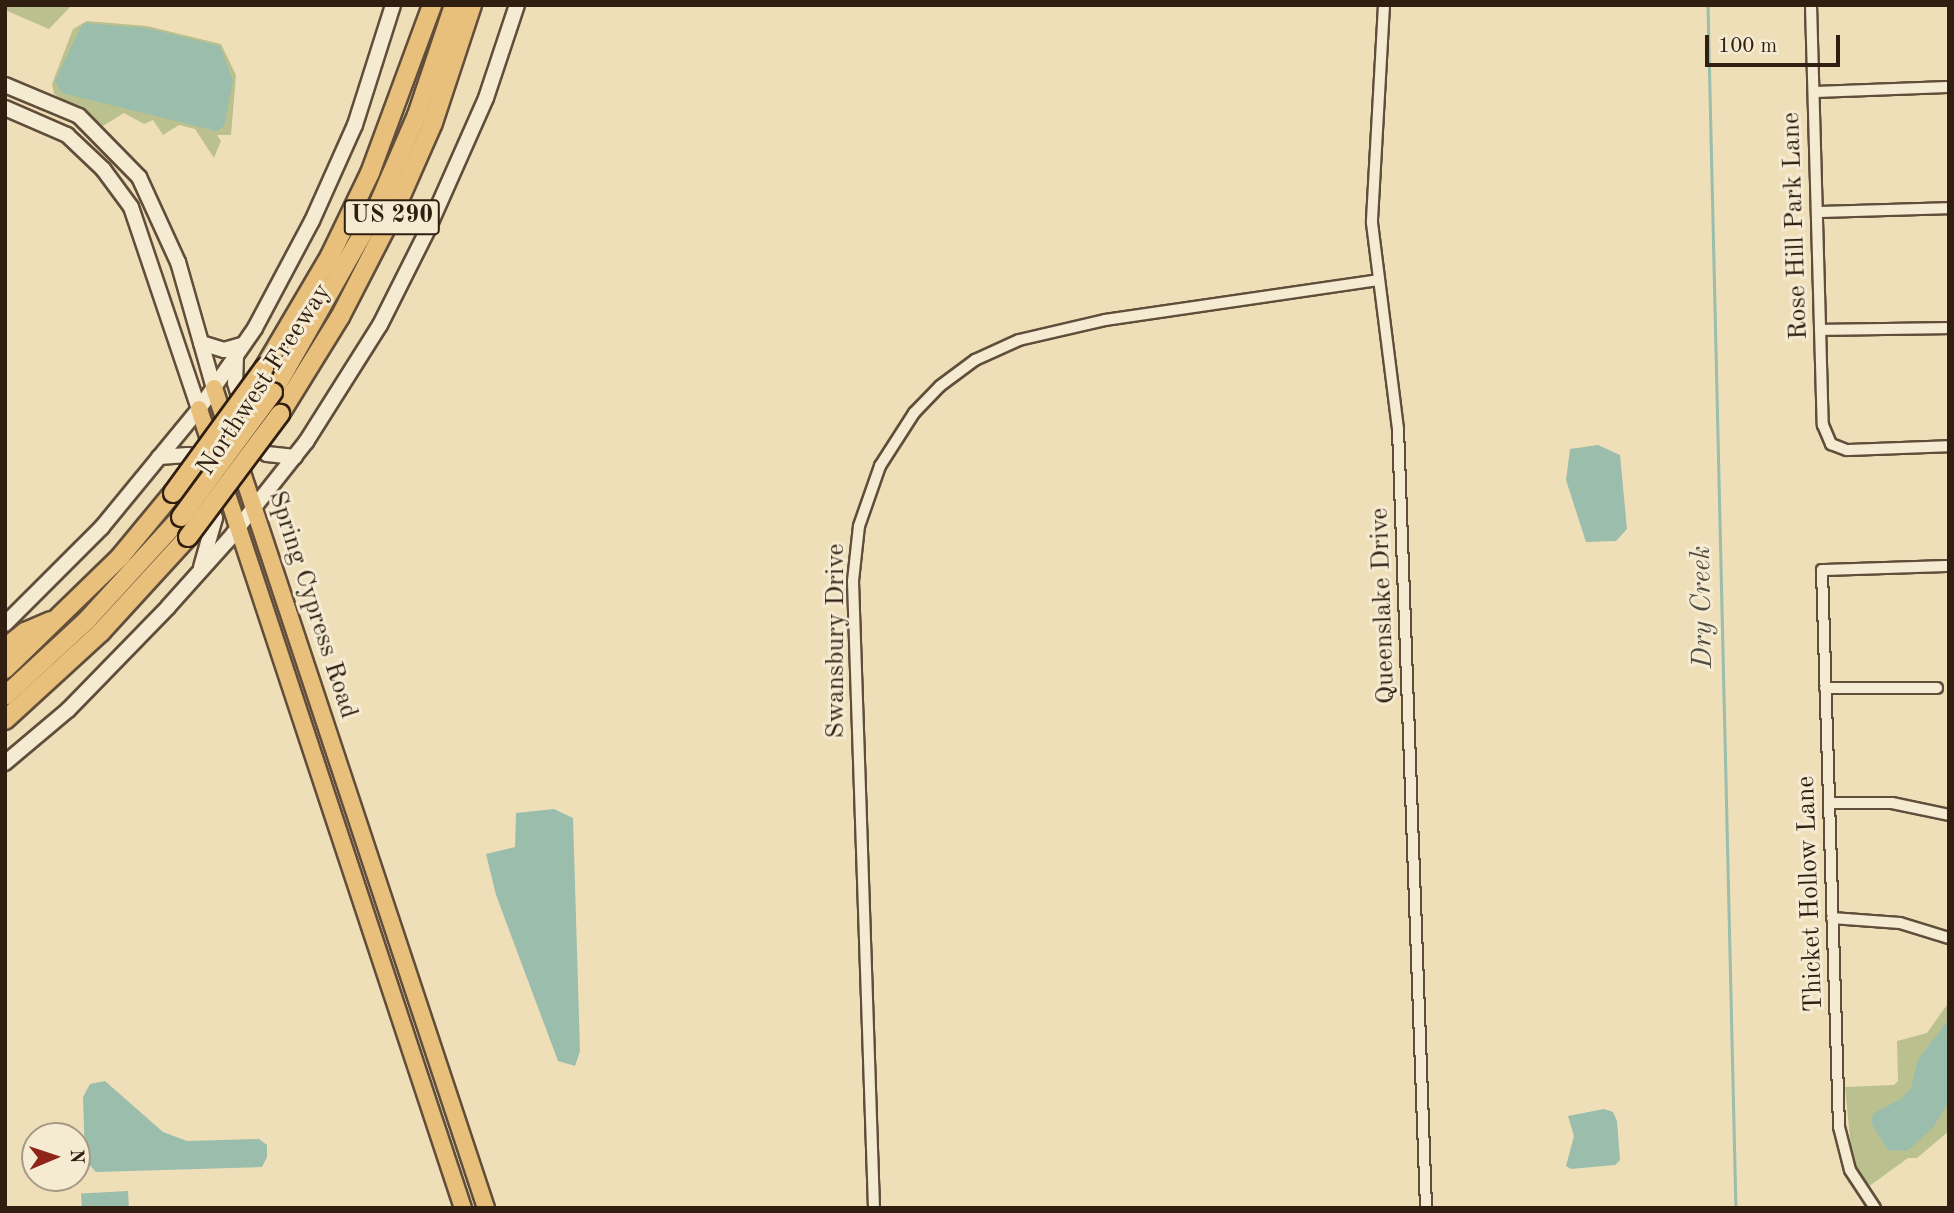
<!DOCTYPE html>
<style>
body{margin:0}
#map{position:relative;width:1954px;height:1213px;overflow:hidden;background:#efdfb9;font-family:"Old Standard TT",serif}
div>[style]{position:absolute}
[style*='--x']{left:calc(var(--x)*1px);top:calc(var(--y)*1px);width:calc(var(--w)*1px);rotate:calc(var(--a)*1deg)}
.green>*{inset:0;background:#bbc18e}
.water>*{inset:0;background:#9abdac;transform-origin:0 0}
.stream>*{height:2.5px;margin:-1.25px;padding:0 1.25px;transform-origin:1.25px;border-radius:1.25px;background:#9abdac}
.roads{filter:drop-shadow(2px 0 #604e3b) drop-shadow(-2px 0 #604e3b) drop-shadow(0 2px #604e3b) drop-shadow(0 -2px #604e3b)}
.street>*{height:10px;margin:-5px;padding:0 5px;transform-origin:5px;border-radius:5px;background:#f5ead2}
.secondary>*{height:14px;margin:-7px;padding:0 7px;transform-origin:7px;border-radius:7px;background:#f5ead2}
.primary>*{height:16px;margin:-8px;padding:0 8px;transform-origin:8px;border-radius:8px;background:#e8c07c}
.highway>*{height:18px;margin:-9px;padding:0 9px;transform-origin:9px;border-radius:9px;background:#e8c07c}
.bridges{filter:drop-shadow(2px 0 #301e11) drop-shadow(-2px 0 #301e11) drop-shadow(0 2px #301e11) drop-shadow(0 -2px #301e11)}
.highway-bridge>*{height:18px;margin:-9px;padding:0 9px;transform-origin:9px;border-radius:9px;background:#e8c07c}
span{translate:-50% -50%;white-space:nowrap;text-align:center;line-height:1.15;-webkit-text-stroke:6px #f5ead2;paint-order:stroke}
.shield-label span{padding:2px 5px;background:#f5ead2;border:2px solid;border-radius:5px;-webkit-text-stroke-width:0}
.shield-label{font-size:24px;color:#301e11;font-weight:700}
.street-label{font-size:26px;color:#301e11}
.water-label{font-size:28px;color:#504e40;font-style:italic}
.frame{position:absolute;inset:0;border:7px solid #301e11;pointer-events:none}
.north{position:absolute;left:21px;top:1122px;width:70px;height:70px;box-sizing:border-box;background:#f5ead2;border:2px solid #a69885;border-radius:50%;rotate:88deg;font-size:19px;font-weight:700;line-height:28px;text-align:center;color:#301e11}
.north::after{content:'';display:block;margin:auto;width:24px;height:32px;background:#8f2418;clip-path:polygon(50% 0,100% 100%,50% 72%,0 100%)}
.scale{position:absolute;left:1705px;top:35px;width:135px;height:32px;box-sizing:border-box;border:4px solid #301e11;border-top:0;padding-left:9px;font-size:21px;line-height:24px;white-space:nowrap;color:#301e11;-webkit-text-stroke:5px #f5ead2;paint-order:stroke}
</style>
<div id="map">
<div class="green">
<i style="clip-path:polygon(5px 5px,72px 5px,49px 29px,5px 10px)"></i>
<i style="clip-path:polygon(87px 21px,147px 26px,221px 44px,236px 75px,231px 135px,217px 135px,221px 141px,214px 158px,195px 129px,179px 125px,163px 135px,153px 120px,144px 124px,124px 113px,103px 126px,54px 94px,52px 84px,73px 29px)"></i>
<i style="clip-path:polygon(1949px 1002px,1949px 1131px,1917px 1158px,1908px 1158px,1868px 1187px,1852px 1159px,1845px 1087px,1894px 1085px,1898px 1081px,1897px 1041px,1927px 1033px)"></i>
</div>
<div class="water">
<i style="clip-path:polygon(83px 23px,146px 28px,220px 46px,233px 81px,224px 126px,216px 131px,62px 93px,55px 81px)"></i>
<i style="clip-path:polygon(1598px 445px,1620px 455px,1627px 529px,1616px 541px,1586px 542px,1566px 480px,1570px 449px)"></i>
<i style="clip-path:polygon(554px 809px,573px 818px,580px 1051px,575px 1066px,558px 1061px,496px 895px,486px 854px,515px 847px,516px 813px)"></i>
<i style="clip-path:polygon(1949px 1019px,1949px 1101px,1933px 1128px,1907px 1151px,1888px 1150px,1871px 1123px,1874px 1113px,1901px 1099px,1911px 1088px,1918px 1059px)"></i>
<i style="clip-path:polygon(105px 1081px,163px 1132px,187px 1141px,259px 1139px,267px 1145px,267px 1157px,262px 1167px,96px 1172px,85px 1160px,83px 1097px,90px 1084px)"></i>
<i style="clip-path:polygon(1604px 1109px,1613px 1112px,1617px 1121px,1620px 1160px,1615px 1165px,1571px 1169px,1566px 1166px,1574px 1136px,1568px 1116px)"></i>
<i style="left:128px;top:1191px;width:17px;height:47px;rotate:87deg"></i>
</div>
<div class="stream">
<i style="--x:1708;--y:5;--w:1203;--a:88.67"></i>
</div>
<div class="roads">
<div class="street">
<i style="--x:1384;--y:5;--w:218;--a:93.2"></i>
<i style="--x:1372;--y:223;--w:208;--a:82.8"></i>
<i style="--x:1398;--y:429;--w:780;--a:87.94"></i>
<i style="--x:1811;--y:5;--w:420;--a:88.4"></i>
<i style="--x:1823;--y:425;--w:21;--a:67"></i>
<i style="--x:1831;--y:444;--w:17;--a:21"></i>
<i style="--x:1847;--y:450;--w:102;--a:-2.2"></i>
<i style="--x:1814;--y:92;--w:135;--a:-2.1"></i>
<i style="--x:1817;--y:212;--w:132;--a:-1.7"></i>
<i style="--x:1820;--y:330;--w:129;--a:-0.9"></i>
<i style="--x:1825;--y:688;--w:112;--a:0"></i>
<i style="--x:1829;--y:803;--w:63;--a:0"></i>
<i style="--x:1892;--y:803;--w:58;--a:11.9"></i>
<i style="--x:1832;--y:918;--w:68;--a:4.2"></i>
<i style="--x:1900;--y:923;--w:51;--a:17"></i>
<i style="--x:874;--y:1208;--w:627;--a:-91.92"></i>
<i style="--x:853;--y:581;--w:55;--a:-83.8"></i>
<i style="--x:859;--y:526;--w:64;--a:-70.7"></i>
<i style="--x:880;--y:466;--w:63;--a:-57.3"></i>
<i style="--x:914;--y:413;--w:37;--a:-46"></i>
<i style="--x:940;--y:386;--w:44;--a:-36.6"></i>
<i style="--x:975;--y:360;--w:48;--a:-24.4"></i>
<i style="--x:1019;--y:340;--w:88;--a:-13.1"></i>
<i style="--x:1105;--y:320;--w:276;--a:-8.3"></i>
<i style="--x:1875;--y:1208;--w:45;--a:-123.3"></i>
<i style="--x:1850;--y:1170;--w:44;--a:-104.3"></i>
<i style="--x:1839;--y:1127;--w:557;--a:-91.75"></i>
<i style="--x:1822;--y:570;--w:127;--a:-1.8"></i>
</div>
<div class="secondary">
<i style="--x:5;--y:85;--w:80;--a:22.7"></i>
<i style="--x:79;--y:116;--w:86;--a:45.5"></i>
<i style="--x:139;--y:177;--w:94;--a:65.4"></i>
<i style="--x:178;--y:262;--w:131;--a:74.1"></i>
<i style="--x:5;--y:108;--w:68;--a:23.5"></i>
<i style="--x:67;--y:135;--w:50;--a:43.4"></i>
<i style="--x:103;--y:169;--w:47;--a:53.6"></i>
<i style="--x:131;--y:207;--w:213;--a:71.4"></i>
<i style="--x:201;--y:343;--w:24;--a:17"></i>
<i style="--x:224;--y:350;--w:19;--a:-16"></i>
<i style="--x:236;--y:356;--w:27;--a:92"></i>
<i style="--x:235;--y:383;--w:62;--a:73"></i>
<i style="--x:253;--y:442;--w:18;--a:41"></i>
<i style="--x:267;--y:454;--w:28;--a:6"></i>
<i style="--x:159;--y:457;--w:29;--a:-4"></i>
<i style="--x:188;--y:455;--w:11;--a:41"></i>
<i style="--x:196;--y:462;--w:59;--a:71.3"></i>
<i style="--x:215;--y:518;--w:51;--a:105.9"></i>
<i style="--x:5;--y:624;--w:137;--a:-45"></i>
<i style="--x:102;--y:527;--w:153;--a:-50.6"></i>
<i style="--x:199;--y:409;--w:98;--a:-55.3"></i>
<i style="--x:255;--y:328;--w:121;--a:-62"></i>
<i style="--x:312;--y:221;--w:105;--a:-65.9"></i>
<i style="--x:355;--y:125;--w:126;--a:-72.4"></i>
<i style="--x:5;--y:763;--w:82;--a:-40.1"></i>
<i style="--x:68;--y:710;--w:144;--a:-45.8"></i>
<i style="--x:168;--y:607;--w:91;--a:-48.1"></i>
<i style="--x:229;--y:539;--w:124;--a:-51.6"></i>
<i style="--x:306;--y:442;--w:138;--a:-57.7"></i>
<i style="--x:380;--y:325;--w:107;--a:-63.4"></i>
<i style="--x:428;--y:229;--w:143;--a:-66.1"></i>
<i style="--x:486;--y:98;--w:98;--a:-71.6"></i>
</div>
<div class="primary">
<i style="--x:214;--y:388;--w:864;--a:71.65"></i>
<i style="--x:199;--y:409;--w:841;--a:71.72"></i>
</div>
<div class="highway">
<i style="--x:264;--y:368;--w:130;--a:-59.5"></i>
<i style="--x:330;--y:256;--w:92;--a:-64.3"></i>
<i style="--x:370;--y:173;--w:179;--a:-69.7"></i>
<i style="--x:273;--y:392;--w:207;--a:-60.5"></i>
<i style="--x:375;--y:212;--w:106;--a:-66.6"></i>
<i style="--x:417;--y:115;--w:116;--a:-71.4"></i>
<i style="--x:280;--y:414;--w:114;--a:-58.3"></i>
<i style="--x:340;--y:317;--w:116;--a:-62.8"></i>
<i style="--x:393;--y:214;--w:99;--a:-66.3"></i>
<i style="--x:433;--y:123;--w:124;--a:-71.7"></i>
<i style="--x:5;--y:648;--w:26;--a:-39"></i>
<i style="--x:25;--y:632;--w:28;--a:-23"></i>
<i style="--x:5;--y:669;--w:161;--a:-44.2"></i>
<i style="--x:120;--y:557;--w:83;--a:-50.4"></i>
<i style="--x:5;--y:696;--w:112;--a:-42.8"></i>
<i style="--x:87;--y:620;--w:139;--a:-47.6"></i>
<i style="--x:5;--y:720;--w:130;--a:-42.5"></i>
<i style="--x:101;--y:632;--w:129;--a:-47.5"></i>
</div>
</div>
<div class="bridges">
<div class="highway-bridge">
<i style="--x:173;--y:493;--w:155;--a:-53.9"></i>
<i style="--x:181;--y:517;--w:155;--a:-53.6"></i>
<i style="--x:188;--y:537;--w:154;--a:-53.2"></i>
</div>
</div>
<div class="shield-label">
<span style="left:392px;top:217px">US 290</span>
</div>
<div class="street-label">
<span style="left:1796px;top:226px;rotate:-92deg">Rose Hill Park Lane</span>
<span style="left:265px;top:380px;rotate:-57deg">Northwest Freeway</span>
<span style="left:312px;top:605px;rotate:72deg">Spring Cypress Road</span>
<span style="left:1384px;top:606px;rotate:-92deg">Queenslake Drive</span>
<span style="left:837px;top:641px;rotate:-90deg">Swansbury Drive</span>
<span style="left:1811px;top:894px;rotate:-92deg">Thicket Hollow Lane</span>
</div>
<div class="water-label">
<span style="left:1703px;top:607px;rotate:-91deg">Dry Creek</span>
</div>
<div class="frame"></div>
<div class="north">N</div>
<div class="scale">100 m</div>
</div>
